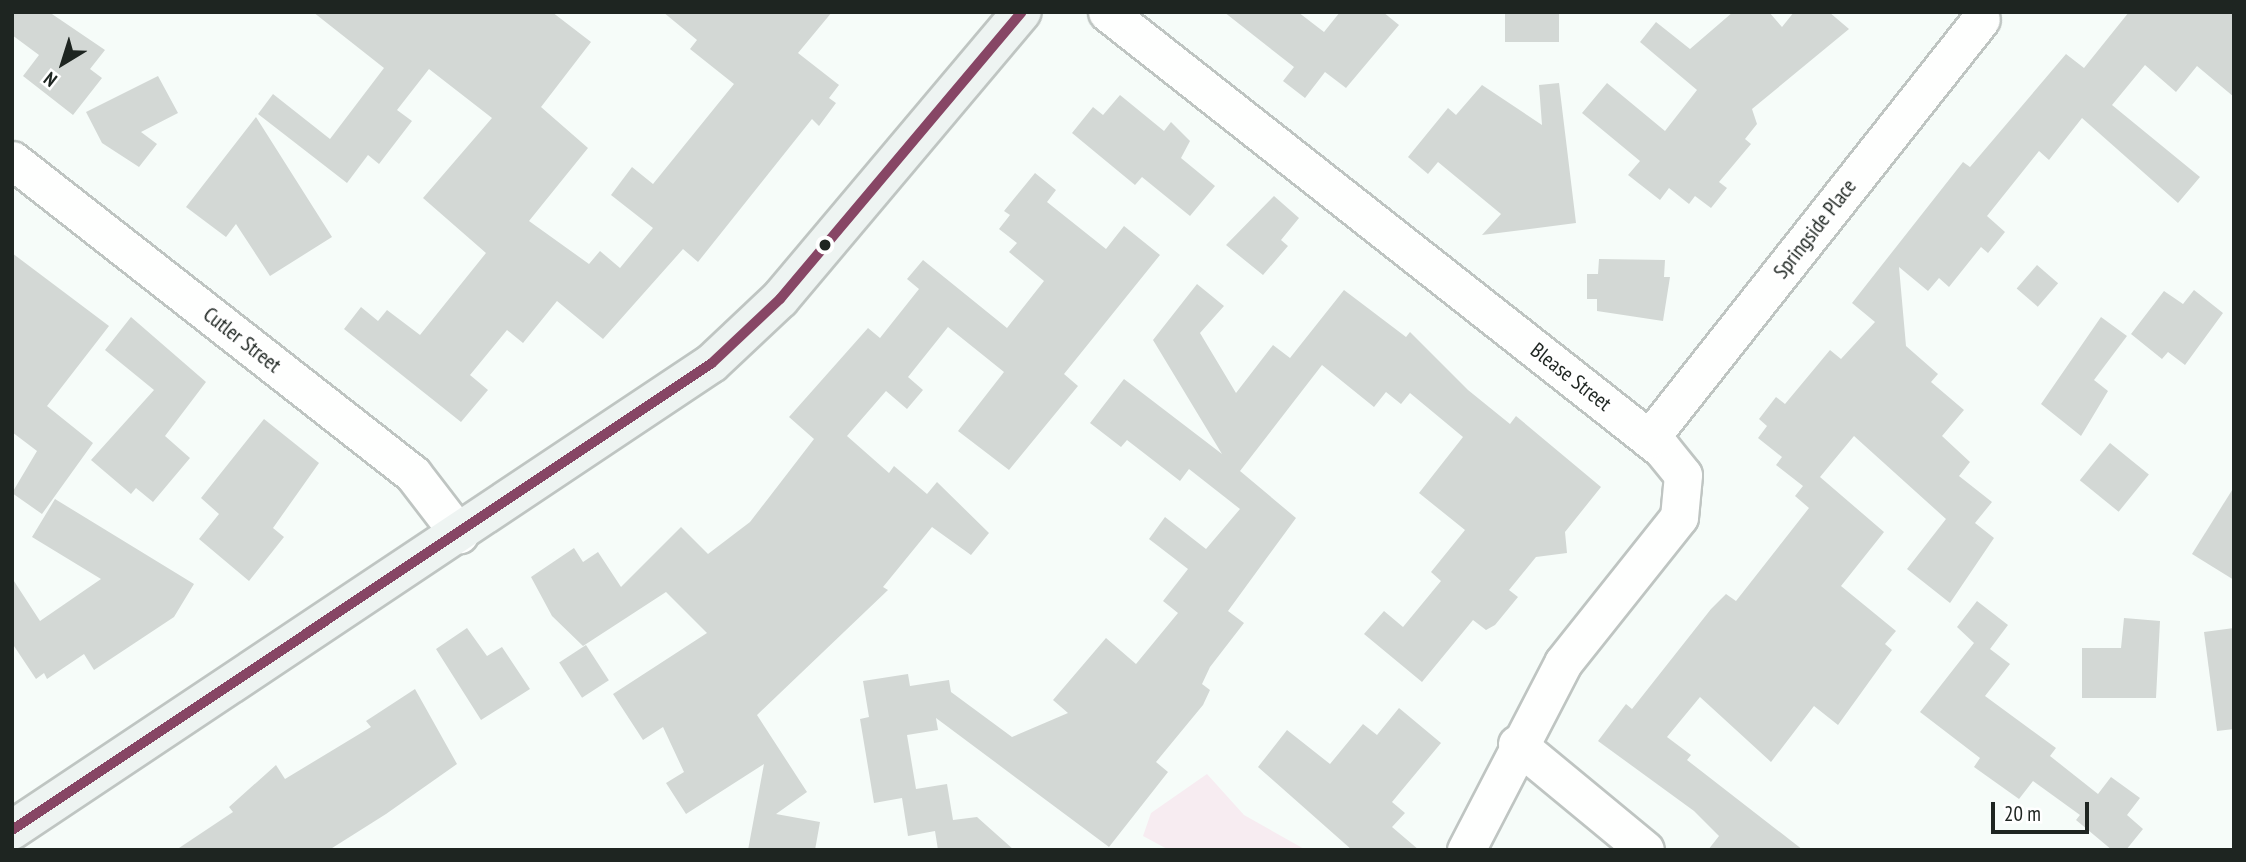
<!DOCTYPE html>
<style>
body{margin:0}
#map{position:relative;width:2246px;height:862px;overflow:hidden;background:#f6fcf9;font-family:"PT Sans Narrow",sans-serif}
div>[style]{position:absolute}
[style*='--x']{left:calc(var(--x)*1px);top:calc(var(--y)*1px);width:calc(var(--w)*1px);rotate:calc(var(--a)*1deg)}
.green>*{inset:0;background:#f7ecf1}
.building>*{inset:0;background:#d3d8d5;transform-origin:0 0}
.roads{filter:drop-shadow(2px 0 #bfc5c2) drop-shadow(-2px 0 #bfc5c2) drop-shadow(0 2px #bfc5c2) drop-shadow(0 -2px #bfc5c2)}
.street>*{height:37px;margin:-18.5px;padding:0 18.5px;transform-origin:18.5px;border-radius:18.5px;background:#fefffe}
.secondary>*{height:38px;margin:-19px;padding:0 19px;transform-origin:19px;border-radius:19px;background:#eef4f2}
.bus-1>*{height:10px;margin:-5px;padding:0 5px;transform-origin:5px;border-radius:5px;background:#874665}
.dots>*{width:19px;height:19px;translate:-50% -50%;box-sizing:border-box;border:4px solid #fff;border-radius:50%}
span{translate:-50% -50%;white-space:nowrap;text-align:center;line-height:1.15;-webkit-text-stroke:6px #fff;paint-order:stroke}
.street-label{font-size:21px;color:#1e2521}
.frame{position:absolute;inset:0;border:14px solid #1e2521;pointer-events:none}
.north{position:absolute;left:28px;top:28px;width:70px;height:70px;-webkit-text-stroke:5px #fff;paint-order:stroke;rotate:218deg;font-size:19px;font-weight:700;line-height:28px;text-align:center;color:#1e2521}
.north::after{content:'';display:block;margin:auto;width:24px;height:32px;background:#1e2521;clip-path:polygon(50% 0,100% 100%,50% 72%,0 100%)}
.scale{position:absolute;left:1991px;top:802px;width:98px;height:32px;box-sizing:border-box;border:4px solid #1e2521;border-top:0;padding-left:9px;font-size:21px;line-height:24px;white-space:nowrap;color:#1e2521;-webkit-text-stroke:5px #fff;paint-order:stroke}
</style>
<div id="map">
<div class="green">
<i style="clip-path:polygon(1207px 774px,1244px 815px,1306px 850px,1169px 850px,1143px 836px,1151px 813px)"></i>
</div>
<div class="building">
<i style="clip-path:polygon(12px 12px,49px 12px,105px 50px,90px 69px,102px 78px,73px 115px,23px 76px,39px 55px,12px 35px)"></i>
<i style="clip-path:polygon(313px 12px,552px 12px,591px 42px,541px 107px,588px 148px,529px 221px,589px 264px,600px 251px,620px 268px,653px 228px,611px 195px,632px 167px,653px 184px,734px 84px,690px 49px,697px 40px,663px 12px,832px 12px,798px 53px,839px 85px,829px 98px,836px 103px,819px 126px,812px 119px,698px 262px,683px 249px,603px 339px,557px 301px,523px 343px,507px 330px,470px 375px,488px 390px,461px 422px,344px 329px,361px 307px,378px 321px,387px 310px,420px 335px,486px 253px,423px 198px,492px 118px,429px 69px,397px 110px,412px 121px,379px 164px,368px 155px,347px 183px,258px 114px,273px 94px,330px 139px,384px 68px)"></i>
<i style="clip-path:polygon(1224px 12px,1298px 12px,1324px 32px,1340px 12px,1383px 12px,1399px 25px,1346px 88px,1325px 72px,1305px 98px,1283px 81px,1294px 67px)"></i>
<i style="left:1505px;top:12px;width:54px;height:30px"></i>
<i style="clip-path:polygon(1733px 12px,1769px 12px,1782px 27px,1794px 12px,1829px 12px,1849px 29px,1752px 109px,1757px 124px,1745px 139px,1751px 144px,1719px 182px,1727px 188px,1711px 208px,1695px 196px,1689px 204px,1669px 188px,1660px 200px,1628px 175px,1640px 161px,1582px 113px,1607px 83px,1665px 131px,1697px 90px,1640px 42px,1656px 22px,1690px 49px)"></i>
<i style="clip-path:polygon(2129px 12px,2234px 12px,2234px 97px,2197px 66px,2176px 92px,2145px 65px,2112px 105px,2200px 177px,2178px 203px,2082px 118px,2049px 160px,2039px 151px,1987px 216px,2005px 232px,1988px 253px,1981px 247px,1949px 287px,1939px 278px,1928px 291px,1899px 267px,1906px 346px,1938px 374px,1931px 382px,1964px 410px,1942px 436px,1970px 462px,1959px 476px,1992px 502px,1975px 523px,1994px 538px,1950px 603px,1907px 569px,1946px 519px,1854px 436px,1820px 477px,1884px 532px,1841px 586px,1896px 631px,1885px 644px,1892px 650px,1838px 725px,1814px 706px,1771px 762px,1700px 697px,1667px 737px,1691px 755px,1687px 760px,1803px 850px,1708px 850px,1719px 836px,1694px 811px,1598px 741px,1626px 704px,1632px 709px,1711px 609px,1726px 594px,1736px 601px,1809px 508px,1795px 496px,1803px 486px,1776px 465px,1782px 457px,1758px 438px,1767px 426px,1759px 419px,1776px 397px,1785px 404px,1830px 350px,1841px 359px,1875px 322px,1852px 303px,1963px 162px,1970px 167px,2066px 54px,2084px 68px)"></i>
<i style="clip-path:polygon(158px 76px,178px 113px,141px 132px,157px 144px,139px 167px,102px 143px,86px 112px)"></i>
<i style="clip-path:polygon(1559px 83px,1576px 223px,1482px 235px,1501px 214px,1438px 162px,1428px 174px,1408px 157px,1448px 108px,1456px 115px,1482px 85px,1542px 125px,1539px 85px)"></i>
<i style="clip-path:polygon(1120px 95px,1164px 131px,1171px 122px,1190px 141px,1181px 158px,1215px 186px,1190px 216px,1142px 177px,1135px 185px,1072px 133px,1093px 107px,1103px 115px)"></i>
<i style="clip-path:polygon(256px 117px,332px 237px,270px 276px,236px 224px,226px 237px,186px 207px)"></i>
<i style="clip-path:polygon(1035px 173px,1056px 190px,1047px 202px,1106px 249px,1124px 226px,1160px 255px,1064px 374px,1078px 386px,1009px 470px,958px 431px,1004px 372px,948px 327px,908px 377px,923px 390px,907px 409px,886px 391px,847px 436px,889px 473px,894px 466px,927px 494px,937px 482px,989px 533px,971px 555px,932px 527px,883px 587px,888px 590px,757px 715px,807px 792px,776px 814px,820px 822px,815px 850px,748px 850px,764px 764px,686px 814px,666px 783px,684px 772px,663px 727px,643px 740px,613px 694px,707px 633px,666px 592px,583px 646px,552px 616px,531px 577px,574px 548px,583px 562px,598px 552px,621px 587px,681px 527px,708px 554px,750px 522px,814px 439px,789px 417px,868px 328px,880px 338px,919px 289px,907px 279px,923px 260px,1007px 328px,1044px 281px,1009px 252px,1017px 243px,999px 229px,1010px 215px,1004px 211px)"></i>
<i style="clip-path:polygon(1274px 196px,1299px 218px,1281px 240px,1288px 246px,1263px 275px,1226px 245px)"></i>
<i style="clip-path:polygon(12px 253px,109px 326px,47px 406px,93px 443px,42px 514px,12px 493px,37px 451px,12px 432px)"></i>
<i style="clip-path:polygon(1599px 259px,1665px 260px,1664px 277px,1670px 277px,1663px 321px,1597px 311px,1597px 299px,1587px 299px,1587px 274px,1598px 274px)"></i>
<i style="left:2037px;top:265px;width:28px;height:31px;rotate:41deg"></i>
<i style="clip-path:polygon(1197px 284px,1224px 306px,1200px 333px,1236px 393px,1273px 345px,1290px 358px,1344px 290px,1406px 337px,1410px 332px,1468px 390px,1510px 424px,1516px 416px,1601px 487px,1565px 532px,1567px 553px,1536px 557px,1509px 590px,1518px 597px,1495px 625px,1486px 630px,1473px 620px,1422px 682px,1364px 634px,1384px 611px,1403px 627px,1441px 581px,1431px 572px,1465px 530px,1419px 493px,1463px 437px,1410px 393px,1401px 404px,1386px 392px,1374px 407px,1322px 365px,1240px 471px,1296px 518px,1228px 611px,1244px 623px,1210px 667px,1202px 684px,1210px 690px,1203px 705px,1156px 762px,1168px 772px,1109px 847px,936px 718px,938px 730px,907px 735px,916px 789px,947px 784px,953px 820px,977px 817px,1014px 850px,938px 850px,935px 831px,908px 836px,902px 798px,874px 803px,860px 719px,869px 717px,863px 681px,908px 674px,910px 686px,949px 680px,951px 692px,1012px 737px,1068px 713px,1053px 700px,1106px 638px,1136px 664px,1178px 613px,1163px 601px,1188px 569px,1149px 539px,1165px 517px,1206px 549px,1240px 509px,1189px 469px,1180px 481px,1127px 440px,1121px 447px,1090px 423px,1124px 379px,1222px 454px,1153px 340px)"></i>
<i style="clip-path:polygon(2194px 290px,2223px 313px,2185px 365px,2168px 352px,2162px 359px,2131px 334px,2164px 291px,2183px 304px)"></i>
<i style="clip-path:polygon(131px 317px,206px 382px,165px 436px,190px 458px,153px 502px,136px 488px,131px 494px,91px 460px,154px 390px,105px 350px)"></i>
<i style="clip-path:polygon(2101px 317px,2127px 336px,2094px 380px,2108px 391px,2081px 436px,2041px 404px)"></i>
<i style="clip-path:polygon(264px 419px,319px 463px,273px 528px,284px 537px,249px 581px,199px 539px,219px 514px,201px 498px)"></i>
<i style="left:2110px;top:443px;width:50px;height:48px;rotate:39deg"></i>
<i style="clip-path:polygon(2234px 487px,2234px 580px,2192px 554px)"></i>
<i style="clip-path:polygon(55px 499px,194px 584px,174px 617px,94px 670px,84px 654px,47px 679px,44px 673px,36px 679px,12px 643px,12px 578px,40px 621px,101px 579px,32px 537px)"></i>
<i style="clip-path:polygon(1977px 601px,2008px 625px,1990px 649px,2010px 664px,1985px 696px,2056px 748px,2050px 756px,2098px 794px,2111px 777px,2140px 798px,2127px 815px,2143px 829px,2126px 850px,2112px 850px,2076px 820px,2080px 815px,2033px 781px,2019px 799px,1974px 767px,1980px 758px,1920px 712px,1974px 643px,1957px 627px)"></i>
<i style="clip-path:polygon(2124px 618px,2160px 621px,2156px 698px,2082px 698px,2082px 648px,2121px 648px)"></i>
<i style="clip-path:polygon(467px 628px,487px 656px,502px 647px,530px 689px,481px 720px,436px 649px)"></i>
<i style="clip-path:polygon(2234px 628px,2234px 729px,2217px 731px,2204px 632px)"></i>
<i style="left:586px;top:645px;width:42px;height:32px;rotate:57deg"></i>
<i style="clip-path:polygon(415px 689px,457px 764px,386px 814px,329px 850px,176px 850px,233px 812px,229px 807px,276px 765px,285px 779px,371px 727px,366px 721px)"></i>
<i style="clip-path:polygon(1399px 708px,1441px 743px,1392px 802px,1405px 813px,1392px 827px,1419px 850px,1352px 850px,1258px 767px,1287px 730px,1330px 764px,1363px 724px,1377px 735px)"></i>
</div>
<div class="roads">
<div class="street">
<i style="--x:1107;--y:12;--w:706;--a:38.22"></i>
<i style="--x:1662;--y:449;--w:33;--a:51"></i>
<i style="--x:1683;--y:475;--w:42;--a:95.4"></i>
<i style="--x:1679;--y:517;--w:186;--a:128.5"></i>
<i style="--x:1563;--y:663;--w:211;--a:117.4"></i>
<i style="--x:12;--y:160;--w:509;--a:38.06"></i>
<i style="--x:413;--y:474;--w:76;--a:52.5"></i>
<i style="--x:1649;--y:439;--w:535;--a:-51.67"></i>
<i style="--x:1517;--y:744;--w:166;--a:39.6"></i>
</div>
<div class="secondary">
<i style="--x:12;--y:830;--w:841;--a:-33.71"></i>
<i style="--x:712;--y:363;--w:93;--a:-43.3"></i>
<i style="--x:780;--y:299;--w:375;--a:-49.9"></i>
</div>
</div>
<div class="bus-1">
<i style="--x:12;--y:830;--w:841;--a:-33.71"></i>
<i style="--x:712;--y:363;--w:93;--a:-43.3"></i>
<i style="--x:780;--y:299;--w:375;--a:-49.9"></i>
</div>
<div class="dots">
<i style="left:825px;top:245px;background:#1e2521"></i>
</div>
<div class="street-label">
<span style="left:1815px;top:229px;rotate:-52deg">Springside Place</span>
<span style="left:242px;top:340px;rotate:38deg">Cutler Street</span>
<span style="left:1571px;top:377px;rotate:38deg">Blease Street</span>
</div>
<div class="frame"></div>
<div class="north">N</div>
<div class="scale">20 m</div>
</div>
